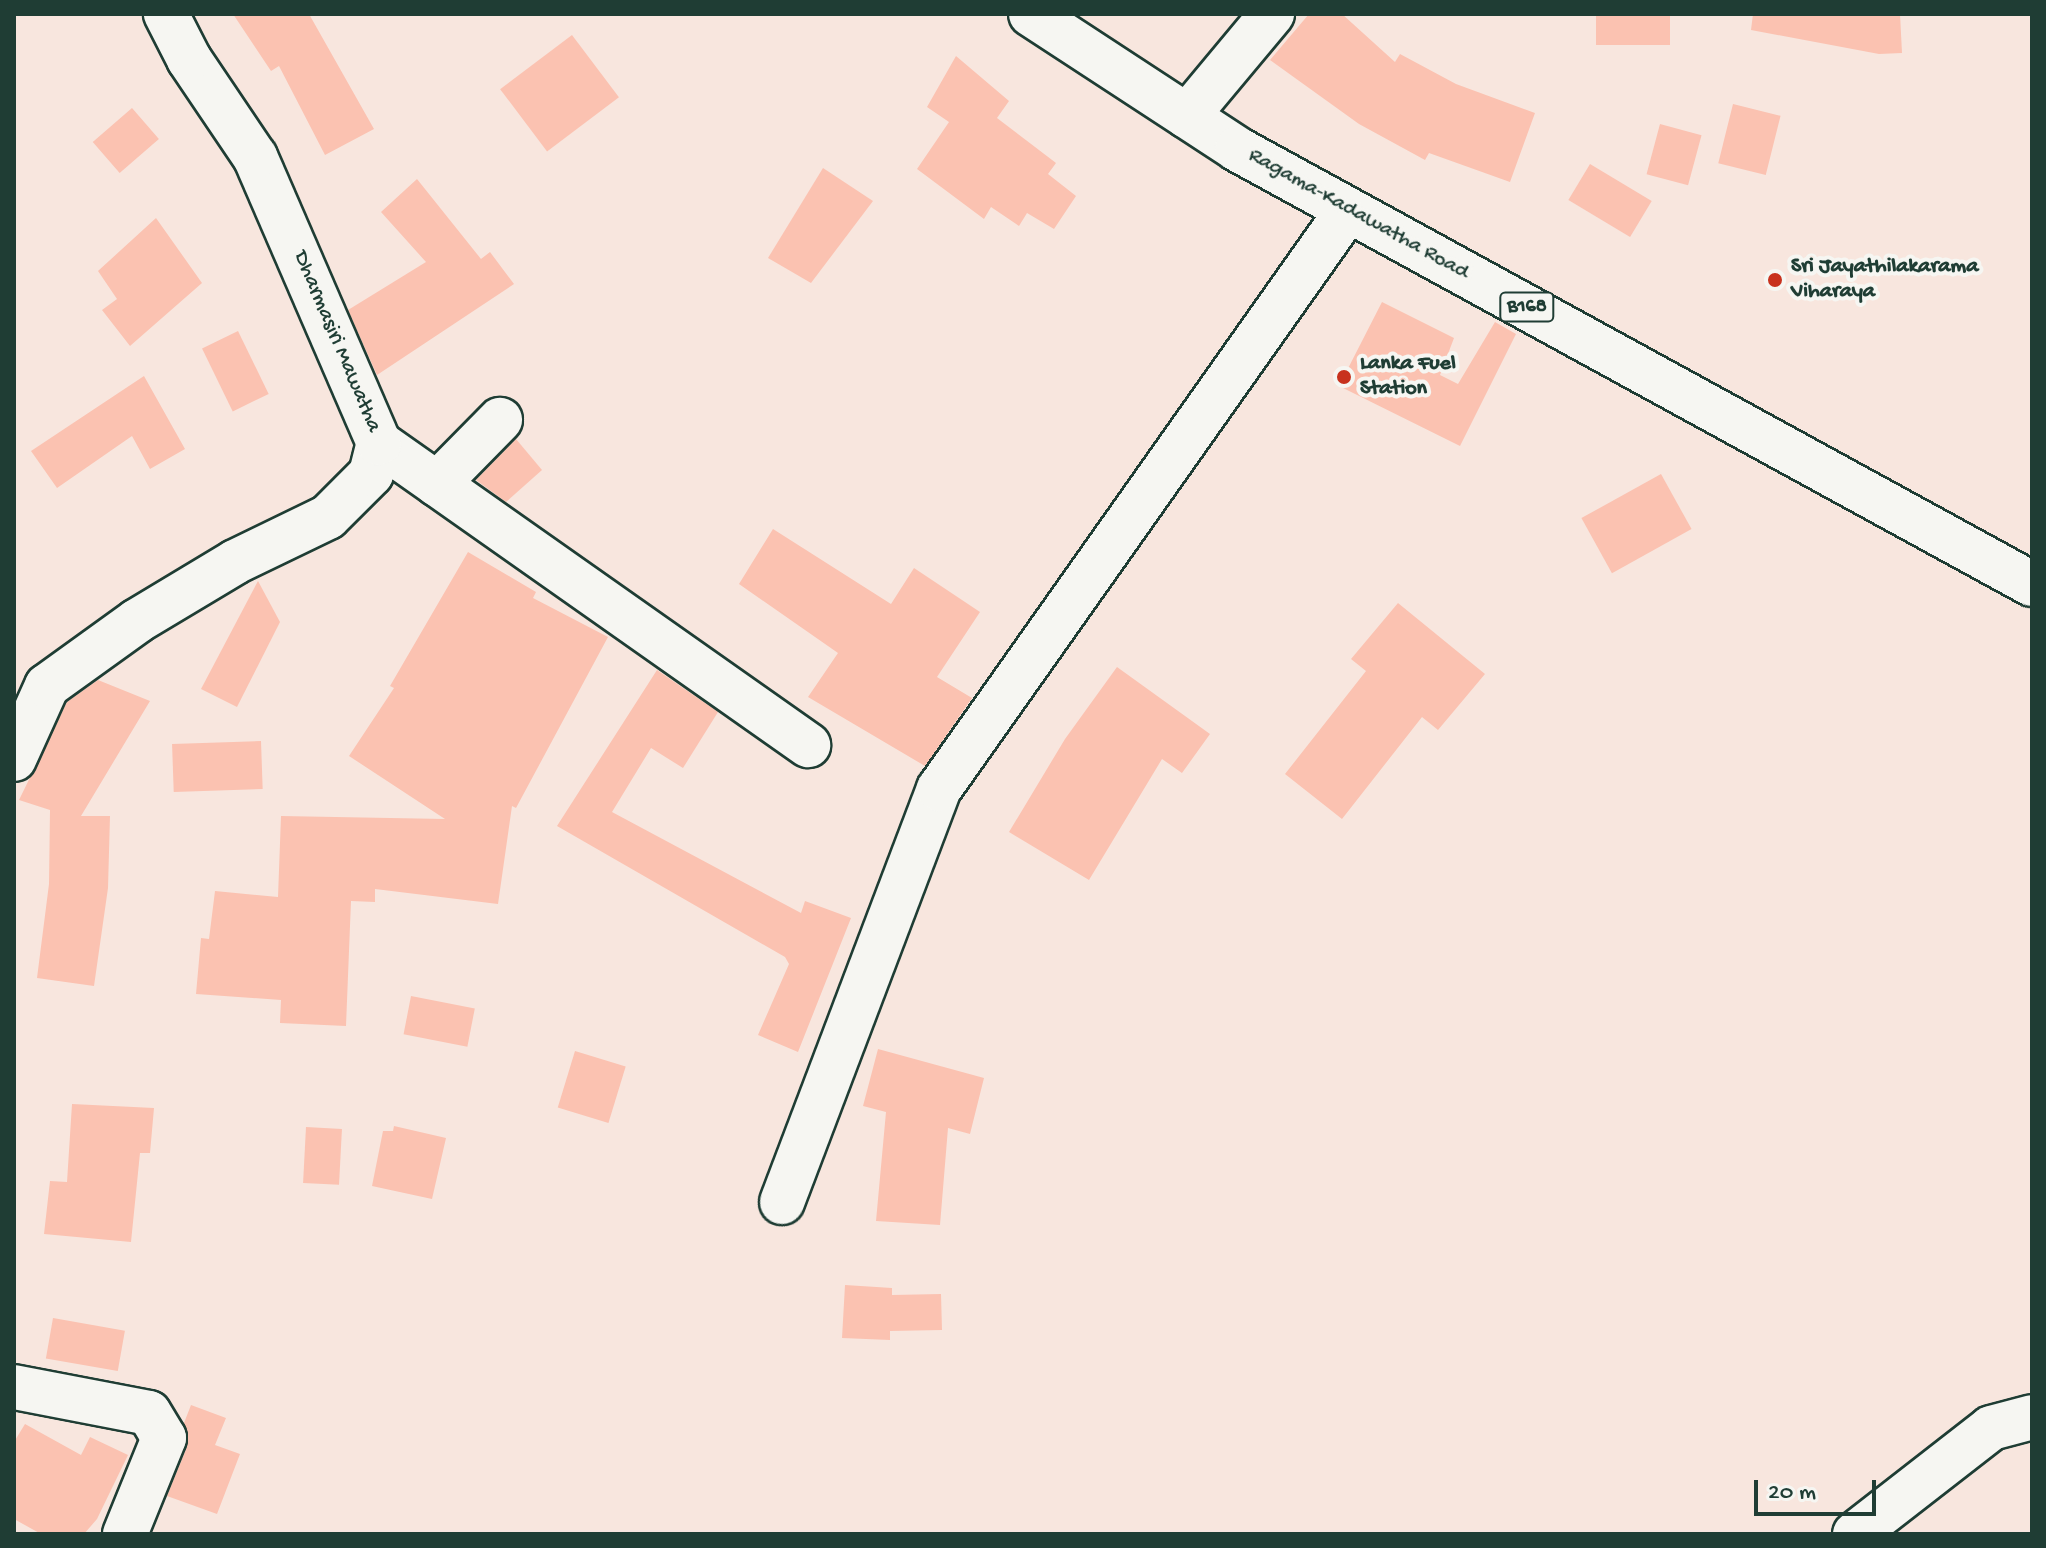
<!DOCTYPE html>
<html>
<head>
<meta charset="utf-8">
<style>
  body { margin:0 }
  #map { position:relative; width:2046px; height:1548px; overflow:hidden; background:#f8e6de; font-family:"Gochi Hand",sans-serif }
  div>[style] { position:absolute }
  .building>* { inset:0; background:#fbc2b1; transform-origin:0 0 }
  .roads { filter:drop-shadow(2px 0 #1f3d34) drop-shadow(-2px 0 #1f3d34) drop-shadow(0 2px #1f3d34) drop-shadow(0 -2px #1f3d34) }
  .minor>* { height:44px; margin:-22px; padding:0 22px; transform-origin:22px; border-radius:22px; background:#f6f6f2 }
  .major>* { height:44px; margin:-22px; padding:0 22px; transform-origin:22px; border-radius:22px; background:#f6f6f2 }
  .dots>* { width:22px; height:22px; translate:-50% -50%; box-sizing:border-box; border:4px solid #f6f6f2; border-radius:50% }
  span { translate:-50% -50%; white-space:nowrap; text-align:center; line-height:1.15; -webkit-text-stroke:8px #f6f6f2; paint-order:stroke }
  .shield-label span { padding:2px 6px; background:#f6f6f2; border:2px solid; border-radius:6px; -webkit-text-stroke-width:0 }
  .shield-label { font-size:20px; color:#1f3d34; font-weight:700 }
  .street-label { font-size:22px; color:#1f3d34 }
  .poi-label { font-size:22px; color:#1f3d34; font-weight:700 }
  .left { translate:0 -50%; text-align:left }
  .frame { position:absolute; inset:0; border:16px solid #1f3d34; pointer-events:none }
  .scale { position:absolute; left:1754px; top:1480px; width:122px; height:36px; box-sizing:border-box; border:4px solid #1f3d34; border-top:0; padding-left:10px; font-size:24px; line-height:28px; white-space:nowrap; color:#1f3d34; -webkit-text-stroke:6px #f6f6f2; paint-order:stroke }
</style>
</head>
<body>
<div id="map">
  <div class="building">
    <i style="clip-path:polygon(233px 14px,309px 14px,374px 129px,325px 155px,279px 66px,271px 71px)"></i>
    <i style="clip-path:polygon(1309px 14px,1342px 14px,1395px 62px,1400px 54px,1456px 84px,1535px 113px,1510px 182px,1429px 153px,1425px 160px,1359px 124px,1270px 60px)"></i>
    <i style="left:1596px;top:14px;width:74px;height:31px"></i>
    <i style="clip-path:polygon(1753px 14px,1900px 14px,1902px 53px,1879px 54px,1751px 30px)"></i>
    <i style="left:572px;top:35px;width:78px;height:90px;rotate:53deg"></i>
    <i style="clip-path:polygon(956px 56px,1009px 101px,997px 118px,1056px 163px,1048px 174px,1076px 196px,1054px 229px,1027px 213px,1019px 226px,991px 207px,984px 219px,917px 169px,949px 122px,927px 107px)"></i>
    <i style="left:1733px;top:104px;width:49px;height:61px;rotate:14deg"></i>
    <i style="left:132px;top:108px;width:41px;height:52px;rotate:49deg"></i>
    <i style="left:1660px;top:124px;width:43px;height:52px;rotate:15deg"></i>
    <i style="left:1590px;top:164px;width:72px;height:42px;rotate:31deg"></i>
    <i style="clip-path:polygon(823px 168px,873px 201px,811px 283px,768px 258px)"></i>
    <i style="clip-path:polygon(417px 179px,481px 259px,490px 252px,514px 284px,377px 375px,348px 310px,426px 262px,381px 212px)"></i>
    <i style="clip-path:polygon(156px 218px,202px 283px,130px 346px,102px 310px,117px 299px,98px 271px)"></i>
    <i style="clip-path:polygon(1382px 302px,1454px 338px,1440px 375px,1458px 384px,1495px 322px,1516px 334px,1460px 446px,1339px 386px)"></i>
    <i style="left:238px;top:331px;width:70px;height:40px;rotate:64deg"></i>
    <i style="clip-path:polygon(144px 376px,185px 449px,150px 469px,132px 436px,57px 488px,31px 451px)"></i>
    <i style="clip-path:polygon(516px 439px,542px 470px,506px 502px,476px 480px)"></i>
    <i style="left:1661px;top:474px;width:63px;height:91px;rotate:61deg"></i>
    <i style="clip-path:polygon(773px 529px,891px 604px,914px 568px,980px 612px,937px 677px,972px 698px,925px 766px,808px 697px,838px 653px,739px 584px)"></i>
    <i style="clip-path:polygon(468px 552px,536px 592px,533px 598px,608px 637px,516px 808px,512px 806px,498px 904px,375px 889px,375px 902px,351px 901px,346px 1026px,280px 1023px,281px 1000px,196px 994px,201px 938px,209px 939px,215px 891px,278px 897px,281px 816px,445px 819px,349px 756px,394px 688px,390px 686px)"></i>
    <i style="clip-path:polygon(258px 581px,280px 622px,237px 707px,201px 689px)"></i>
    <i style="clip-path:polygon(1398px 603px,1485px 674px,1438px 730px,1422px 717px,1342px 819px,1285px 774px,1366px 671px,1351px 659px)"></i>
    <i style="clip-path:polygon(1117px 667px,1210px 734px,1182px 773px,1162px 759px,1089px 880px,1009px 832px,1065px 739px)"></i>
    <i style="clip-path:polygon(657px 670px,718px 712px,683px 768px,651px 748px,612px 812px,801px 913px,805px 901px,851px 918px,798px 1052px,758px 1035px,789px 964px,785px 957px,557px 826px)"></i>
    <i style="clip-path:polygon(98px 680px,150px 701px,81px 816px,110px 816px,108px 888px,94px 986px,37px 978px,49px 884px,50px 810px,19px 800px,67px 702px)"></i>
    <i style="left:261px;top:741px;width:48px;height:89px;rotate:88deg"></i>
    <i style="left:411px;top:996px;width:65px;height:39px;rotate:11deg"></i>
    <i style="clip-path:polygon(878px 1049px,984px 1078px,970px 1134px,948px 1128px,940px 1225px,876px 1221px,886px 1112px,863px 1106px)"></i>
    <i style="left:575px;top:1051px;width:53px;height:59px;rotate:17deg"></i>
    <i style="clip-path:polygon(72px 1104px,154px 1108px,150px 1153px,140px 1153px,131px 1242px,44px 1234px,50px 1181px,67px 1182px)"></i>
    <i style="clip-path:polygon(394px 1126px,446px 1138px,432px 1199px,372px 1186px,383px 1131px,393px 1131px)"></i>
    <i style="left:306px;top:1127px;width:36px;height:56px;rotate:3deg"></i>
    <i style="clip-path:polygon(845px 1285px,892px 1288px,892px 1295px,941px 1294px,942px 1330px,890px 1331px,890px 1340px,842px 1338px)"></i>
    <i style="left:53px;top:1318px;width:73px;height:41px;rotate:10deg"></i>
    <i style="clip-path:polygon(191px 1405px,226px 1418px,215px 1445px,240px 1454px,217px 1514px,167px 1496px,187px 1447px,184px 1423px)"></i>
    <i style="clip-path:polygon(25px 1424px,81px 1455px,90px 1437px,128px 1455px,97px 1519px,84px 1534px,41px 1534px,14px 1519px,14px 1442px)"></i>
  </div>
  <div class="roads">
    <div class="minor">
      <i style="left:1187px;top:116px;width:133px;rotate:-50.2deg"></i>
      <i style="left:379px;top:443px;width:525px;rotate:35.14deg"></i>
      <i style="left:437px;top:484px;width:90px;rotate:-45.5deg"></i>
      <i style="left:14px;top:759px;width:80px;rotate:-65.7deg"></i>
      <i style="left:47px;top:686px;width:111px;rotate:-35.8deg"></i>
      <i style="left:137px;top:621px;width:114px;rotate:-31deg"></i>
      <i style="left:235px;top:562px;width:103px;rotate:-25.8deg"></i>
      <i style="left:328px;top:517px;width:61px;rotate:-45deg"></i>
      <i style="left:371px;top:474px;width:32px;rotate:-76deg"></i>
      <i style="left:379px;top:443px;width:312px;rotate:-113.4deg"></i>
      <i style="left:255px;top:157px;width:118px;rotate:-124deg"></i>
      <i style="left:189px;top:59px;width:51px;rotate:-117.1deg"></i>
      <i style="left:782px;top:1202px;width:442px;rotate:-69.2deg"></i>
      <i style="left:939px;top:789px;width:709px;rotate:-54.76deg"></i>
      <i style="left:14px;top:1387px;width:137px;rotate:10.9deg"></i>
      <i style="left:149px;top:1413px;width:29px;rotate:59deg"></i>
      <i style="left:164px;top:1438px;width:104px;rotate:112.1deg"></i>
      <i style="left:1855px;top:1534px;width:172px;rotate:-37.9deg"></i>
      <i style="left:1991px;top:1428px;width:42px;rotate:-15deg"></i>
    </div>
    <div class="major">
      <i style="left:1031px;top:14px;width:246px;rotate:33.2deg"></i>
      <i style="left:1237px;top:149px;width:906px;rotate:28.69deg"></i>
    </div>
  </div>
  <div class="dots">
    <i style="left:1775px;top:280px;background:#c8321e"></i>
    <i style="left:1344px;top:377px;background:#c8321e"></i>
  </div>
  <div class="shield-label">
    <span style="left:1527px;top:307px">B168</span>
  </div>
  <div class="street-label">
    <span style="left:1358px;top:215px;rotate:29deg">Ragama-Kadawatha Road</span>
    <span style="left:336px;top:342px;rotate:67deg">Dharmasiri Mawatha</span>
  </div>
  <div class="poi-label">
    <span class="left" style="left:1791px;top:280px">Sri Jayathilakarama<br>Viharaya</span>
    <span class="left" style="left:1360px;top:377px">Lanka Fuel<br>Station</span>
  </div>
  <div class="frame"></div>
  <div class="scale">20 m</div>
</div>
</body>
</html>
